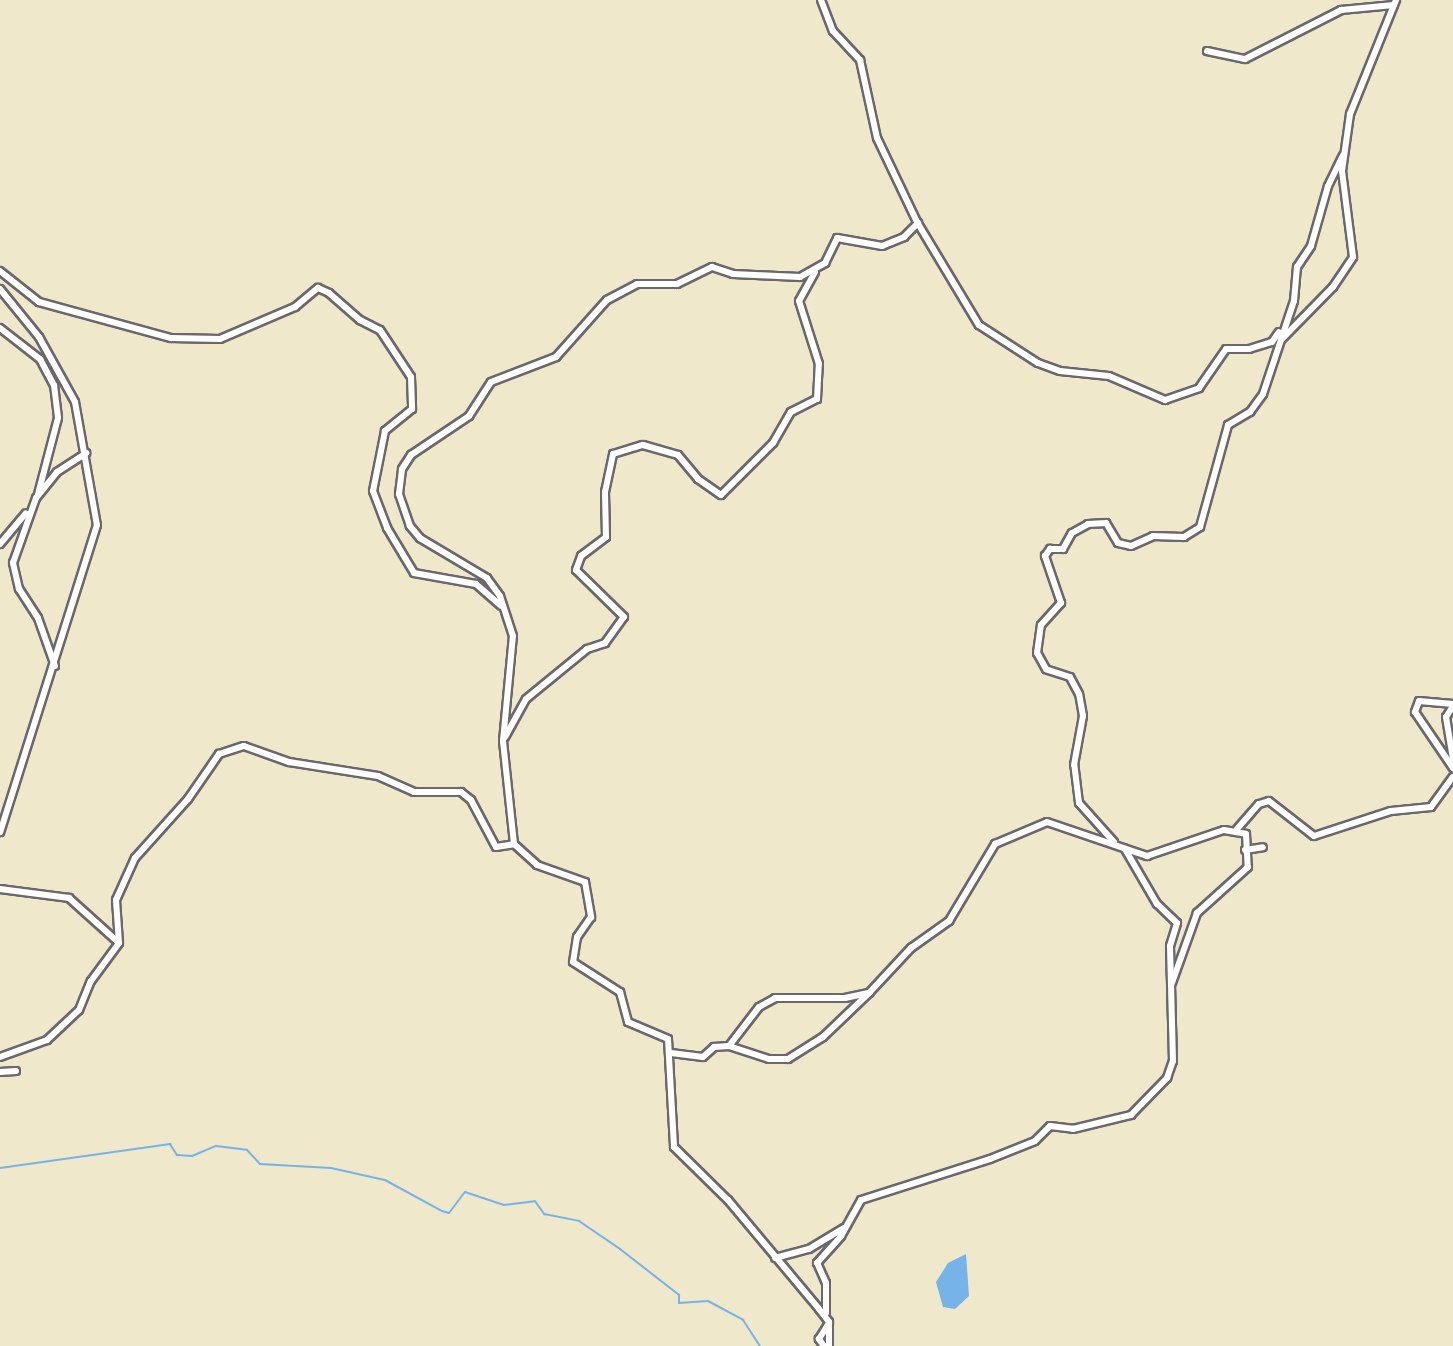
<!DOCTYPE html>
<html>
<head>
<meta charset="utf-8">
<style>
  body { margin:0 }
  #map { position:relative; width:1453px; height:1346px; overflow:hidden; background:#efe8ca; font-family:"Shantell Sans",sans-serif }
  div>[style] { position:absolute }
  .water>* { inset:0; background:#76b3e9 }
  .stream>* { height:2px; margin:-1px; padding:0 1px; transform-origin:1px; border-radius:1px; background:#76b3e9 }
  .roads { filter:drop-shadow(2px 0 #6a676d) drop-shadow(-2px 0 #6a676d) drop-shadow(0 2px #6a676d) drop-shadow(0 -2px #6a676d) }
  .minor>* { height:6px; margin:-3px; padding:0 3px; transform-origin:3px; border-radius:3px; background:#fff }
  span { translate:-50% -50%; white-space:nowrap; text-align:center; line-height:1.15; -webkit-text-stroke:8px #fcf5e5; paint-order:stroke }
</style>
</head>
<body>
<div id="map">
  <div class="water">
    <i style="clip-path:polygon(966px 1254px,969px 1296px,955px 1309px,943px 1307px,936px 1282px,948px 1263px)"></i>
  </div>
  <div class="stream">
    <i style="left:0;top:1168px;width:172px;rotate:-8deg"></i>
    <i style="left:170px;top:1144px;width:13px;rotate:58deg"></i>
    <i style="left:177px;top:1155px;width:15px;rotate:4deg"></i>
    <i style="left:192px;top:1156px;width:26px;rotate:-23deg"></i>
    <i style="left:216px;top:1146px;width:31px;rotate:7deg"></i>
    <i style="left:247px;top:1150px;width:19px;rotate:47deg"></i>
    <i style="left:260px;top:1164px;width:71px;rotate:3.2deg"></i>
    <i style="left:331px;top:1168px;width:55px;rotate:12.5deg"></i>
    <i style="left:385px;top:1180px;width:65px;rotate:28.5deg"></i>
    <i style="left:442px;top:1211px;width:7px;rotate:16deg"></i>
    <i style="left:449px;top:1213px;width:26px;rotate:-53deg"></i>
    <i style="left:465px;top:1192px;width:41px;rotate:18.4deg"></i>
    <i style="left:504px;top:1205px;width:31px;rotate:-7deg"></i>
    <i style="left:535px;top:1201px;width:16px;rotate:55deg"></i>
    <i style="left:544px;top:1214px;width:36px;rotate:11deg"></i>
    <i style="left:579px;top:1221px;width:50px;rotate:34.3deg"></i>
    <i style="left:620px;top:1249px;width:75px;rotate:37.9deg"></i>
    <i style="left:679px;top:1295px;width:8px;rotate:90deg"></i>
    <i style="left:679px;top:1303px;width:29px;rotate:-4deg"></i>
    <i style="left:708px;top:1301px;width:40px;rotate:28deg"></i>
    <i style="left:743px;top:1320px;width:31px;rotate:57deg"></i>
  </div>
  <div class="roads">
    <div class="minor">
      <i style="left:821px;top:0;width:33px;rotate:69deg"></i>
      <i style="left:833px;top:31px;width:40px;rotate:47deg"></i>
      <i style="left:860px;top:60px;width:80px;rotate:77.7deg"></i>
      <i style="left:877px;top:138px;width:93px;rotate:64.5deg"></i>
      <i style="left:917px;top:222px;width:120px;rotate:59deg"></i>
      <i style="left:979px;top:325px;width:70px;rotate:32.8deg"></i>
      <i style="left:1038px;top:363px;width:23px;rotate:20deg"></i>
      <i style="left:1060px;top:371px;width:49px;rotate:5.8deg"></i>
      <i style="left:1109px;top:376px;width:61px;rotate:23.2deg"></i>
      <i style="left:1165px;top:400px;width:36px;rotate:-19deg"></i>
      <i style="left:1199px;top:388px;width:47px;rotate:-55.3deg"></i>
      <i style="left:1226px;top:349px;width:23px"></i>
      <i style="left:1249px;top:349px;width:24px;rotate:-17deg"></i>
      <i style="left:1272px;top:342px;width:12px;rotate:-55deg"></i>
      <i style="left:1207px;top:51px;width:39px;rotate:12deg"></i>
      <i style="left:1245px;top:59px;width:108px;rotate:-27deg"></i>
      <i style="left:1341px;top:10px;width:53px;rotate:-5.4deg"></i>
      <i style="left:0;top:271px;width:50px;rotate:38.5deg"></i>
      <i style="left:39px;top:302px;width:137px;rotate:15.3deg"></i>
      <i style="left:171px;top:338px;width:49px;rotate:1.2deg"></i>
      <i style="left:220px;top:339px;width:82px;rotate:-23.1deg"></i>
      <i style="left:295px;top:307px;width:30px;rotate:-40deg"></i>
      <i style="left:318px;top:288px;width:12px;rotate:24deg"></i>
      <i style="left:329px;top:293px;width:41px;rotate:41.1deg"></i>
      <i style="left:360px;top:320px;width:22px;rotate:27deg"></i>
      <i style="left:380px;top:330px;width:56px;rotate:56.6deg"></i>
      <i style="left:411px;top:377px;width:32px;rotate:88deg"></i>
      <i style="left:412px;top:409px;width:35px;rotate:141deg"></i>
      <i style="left:385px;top:431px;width:61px;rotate:101.3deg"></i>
      <i style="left:373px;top:491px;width:40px;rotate:69deg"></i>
      <i style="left:387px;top:528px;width:52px;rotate:59deg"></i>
      <i style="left:414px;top:573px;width:63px;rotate:10.1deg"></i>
      <i style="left:476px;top:584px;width:33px;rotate:41deg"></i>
      <i style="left:0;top:289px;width:62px;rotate:50.9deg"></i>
      <i style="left:39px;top:337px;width:74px;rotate:61deg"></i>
      <i style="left:75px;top:402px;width:125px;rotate:79.9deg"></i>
      <i style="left:97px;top:525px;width:322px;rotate:107.5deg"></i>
      <i style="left:0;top:328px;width:51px;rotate:37.8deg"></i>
      <i style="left:40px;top:359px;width:30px;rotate:62deg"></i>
      <i style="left:54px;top:385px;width:33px;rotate:83deg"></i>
      <i style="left:58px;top:418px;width:79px;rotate:104.7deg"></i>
      <i style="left:1282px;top:339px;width:73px;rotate:-45.6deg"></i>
      <i style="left:1333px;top:287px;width:36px;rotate:-56deg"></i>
      <i style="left:1353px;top:257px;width:87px;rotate:-97.3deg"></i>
      <i style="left:1342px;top:171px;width:58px;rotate:-82deg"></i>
      <i style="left:1350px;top:114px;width:123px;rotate:-68deg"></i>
      <i style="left:0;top:544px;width:40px;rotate:-50deg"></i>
      <i style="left:55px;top:666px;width:51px;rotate:-109.5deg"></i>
      <i style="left:38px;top:618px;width:35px;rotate:-123deg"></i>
      <i style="left:19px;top:589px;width:27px;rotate:-103deg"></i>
      <i style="left:13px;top:563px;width:69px;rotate:-70.5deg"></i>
      <i style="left:36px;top:498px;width:33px;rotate:-51deg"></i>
      <i style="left:57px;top:472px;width:35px;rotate:-33deg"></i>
      <i style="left:1453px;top:704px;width:34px;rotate:-175deg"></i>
      <i style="left:1419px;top:701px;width:12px;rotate:110deg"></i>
      <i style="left:1415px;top:712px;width:68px;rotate:55.8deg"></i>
      <i style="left:1453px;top:706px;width:13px;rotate:122deg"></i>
      <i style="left:1446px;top:717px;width:43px;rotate:80.5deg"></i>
      <i style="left:505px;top:737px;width:43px;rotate:-61.1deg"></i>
      <i style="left:526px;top:699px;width:79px;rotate:-39.3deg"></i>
      <i style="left:587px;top:649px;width:19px;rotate:-18deg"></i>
      <i style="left:605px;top:643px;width:32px;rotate:-54deg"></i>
      <i style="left:624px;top:617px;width:67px;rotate:-135.6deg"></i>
      <i style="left:576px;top:570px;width:15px;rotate:-70deg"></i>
      <i style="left:581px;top:556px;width:31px;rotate:-37deg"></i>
      <i style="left:606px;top:537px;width:45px;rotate:-91.3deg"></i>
      <i style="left:605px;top:492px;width:39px;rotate:-78deg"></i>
      <i style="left:613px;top:454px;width:31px;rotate:-17deg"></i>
      <i style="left:643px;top:445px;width:36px;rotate:16deg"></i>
      <i style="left:678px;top:455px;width:31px;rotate:50deg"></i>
      <i style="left:698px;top:479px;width:28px;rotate:35deg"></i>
      <i style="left:721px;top:495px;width:74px;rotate:-45deg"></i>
      <i style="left:773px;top:443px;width:36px;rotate:-60deg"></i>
      <i style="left:791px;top:412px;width:29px;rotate:-27deg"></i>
      <i style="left:817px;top:399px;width:35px;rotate:-87deg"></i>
      <i style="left:819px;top:364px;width:66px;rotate:-107.6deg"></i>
      <i style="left:799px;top:301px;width:33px;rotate:-61deg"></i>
      <i style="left:1237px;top:829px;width:33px;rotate:-49deg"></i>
      <i style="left:1259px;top:804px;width:10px;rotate:-17deg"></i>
      <i style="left:1269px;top:801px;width:57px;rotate:37.9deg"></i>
      <i style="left:1314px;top:836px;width:81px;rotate:-18deg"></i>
      <i style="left:1391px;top:811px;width:40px;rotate:-5.7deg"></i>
      <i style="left:1431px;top:807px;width:37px;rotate:-54deg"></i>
      <i style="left:1114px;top:842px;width:52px;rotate:-131.9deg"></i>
      <i style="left:1079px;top:803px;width:38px;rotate:-97deg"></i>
      <i style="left:1074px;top:765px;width:50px;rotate:-79.6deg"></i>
      <i style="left:1083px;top:716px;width:22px;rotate:-100deg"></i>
      <i style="left:1079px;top:694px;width:19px;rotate:-118deg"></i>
      <i style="left:1070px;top:677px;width:25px;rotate:-162deg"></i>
      <i style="left:1046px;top:669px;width:18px;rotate:-119deg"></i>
      <i style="left:1037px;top:653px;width:28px;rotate:-82deg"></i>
      <i style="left:1041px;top:625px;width:30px;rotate:-48deg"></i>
      <i style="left:1061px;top:603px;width:50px;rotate:-108.8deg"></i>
      <i style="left:1045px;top:556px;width:9px;rotate:-54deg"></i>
      <i style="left:1050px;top:549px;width:13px"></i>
      <i style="left:1063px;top:549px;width:18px;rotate:-61deg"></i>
      <i style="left:1072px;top:533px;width:18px;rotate:-29deg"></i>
      <i style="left:1088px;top:524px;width:18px;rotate:-3deg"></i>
      <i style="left:1106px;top:523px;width:23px;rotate:59deg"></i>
      <i style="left:1118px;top:543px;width:13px;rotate:13deg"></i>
      <i style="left:1131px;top:546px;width:24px;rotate:-24deg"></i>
      <i style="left:1153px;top:536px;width:31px;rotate:2deg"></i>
      <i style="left:1184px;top:537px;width:19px;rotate:-32deg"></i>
      <i style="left:1200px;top:527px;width:106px;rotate:-74.6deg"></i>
      <i style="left:1228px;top:425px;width:26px;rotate:-31deg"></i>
      <i style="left:1250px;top:412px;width:22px;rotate:-54deg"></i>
      <i style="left:1263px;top:394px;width:98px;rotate:-71.6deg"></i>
      <i style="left:1294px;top:301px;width:34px;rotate:-85deg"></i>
      <i style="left:1297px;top:267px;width:25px;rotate:-56deg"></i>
      <i style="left:1311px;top:246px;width:62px;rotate:-74.2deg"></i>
      <i style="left:1328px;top:186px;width:34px;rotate:-64deg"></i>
      <i style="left:514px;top:844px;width:104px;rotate:-96.1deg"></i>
      <i style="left:503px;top:741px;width:105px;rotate:-84.6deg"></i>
      <i style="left:513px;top:636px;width:42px;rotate:-108deg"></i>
      <i style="left:500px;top:596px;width:22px;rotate:-126deg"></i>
      <i style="left:487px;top:578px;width:78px;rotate:-149.2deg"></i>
      <i style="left:420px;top:538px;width:16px;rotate:-130deg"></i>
      <i style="left:410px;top:526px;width:34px;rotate:-109deg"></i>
      <i style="left:399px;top:494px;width:25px;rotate:-83deg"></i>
      <i style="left:402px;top:469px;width:17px;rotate:-57deg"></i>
      <i style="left:411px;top:455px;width:70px;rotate:-33.9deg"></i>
      <i style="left:469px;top:416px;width:40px;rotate:-57.1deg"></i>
      <i style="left:491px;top:382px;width:70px;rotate:-21deg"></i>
      <i style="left:556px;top:357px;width:76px;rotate:-48.2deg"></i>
      <i style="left:607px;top:300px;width:34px;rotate:-28deg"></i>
      <i style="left:637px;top:284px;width:40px"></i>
      <i style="left:677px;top:284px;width:39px;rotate:-26deg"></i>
      <i style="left:712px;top:267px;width:22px;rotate:18deg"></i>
      <i style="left:733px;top:274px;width:67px;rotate:2.6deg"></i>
      <i style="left:800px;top:277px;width:29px;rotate:-29deg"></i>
      <i style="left:825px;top:263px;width:28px;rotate:-64deg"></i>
      <i style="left:837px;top:238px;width:46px;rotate:10.1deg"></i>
      <i style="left:882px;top:246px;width:24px;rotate:-22deg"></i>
      <i style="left:904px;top:237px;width:20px;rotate:-45deg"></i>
      <i style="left:1245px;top:850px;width:18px;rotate:-9deg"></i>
      <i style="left:0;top:889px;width:70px;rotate:7.4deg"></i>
      <i style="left:69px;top:898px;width:67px;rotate:42deg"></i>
      <i style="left:729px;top:1046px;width:42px;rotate:18deg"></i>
      <i style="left:769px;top:1059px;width:19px"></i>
      <i style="left:788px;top:1059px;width:41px;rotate:-32.2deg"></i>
      <i style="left:823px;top:1037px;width:64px;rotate:-43.7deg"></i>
      <i style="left:671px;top:1053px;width:32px;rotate:7deg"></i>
      <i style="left:703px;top:1057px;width:15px;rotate:-42deg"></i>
      <i style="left:714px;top:1047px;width:15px;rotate:-4deg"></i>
      <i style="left:729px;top:1046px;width:49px;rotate:-52.4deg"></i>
      <i style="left:759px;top:1007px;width:18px;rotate:-29deg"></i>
      <i style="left:775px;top:998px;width:70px"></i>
      <i style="left:845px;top:998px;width:25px;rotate:-12deg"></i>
      <i style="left:869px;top:993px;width:62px;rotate:-47deg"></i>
      <i style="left:911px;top:948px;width:47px;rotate:-35.4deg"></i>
      <i style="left:949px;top:921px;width:90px;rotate:-59.1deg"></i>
      <i style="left:995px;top:844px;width:56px;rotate:-22.9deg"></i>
      <i style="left:1047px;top:822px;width:106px;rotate:18.8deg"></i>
      <i style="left:1147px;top:856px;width:81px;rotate:-18.7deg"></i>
      <i style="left:1224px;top:830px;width:22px;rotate:10deg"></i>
      <i style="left:1246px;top:834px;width:33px;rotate:87deg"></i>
      <i style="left:1248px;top:867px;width:69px;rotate:138deg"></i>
      <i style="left:1197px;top:913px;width:74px;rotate:109.7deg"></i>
      <i style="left:0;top:1057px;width:50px;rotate:-19.9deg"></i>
      <i style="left:47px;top:1040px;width:44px;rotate:-43.2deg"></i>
      <i style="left:79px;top:1010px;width:31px;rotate:-68deg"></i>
      <i style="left:91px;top:981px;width:47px;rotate:-53.6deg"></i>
      <i style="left:119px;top:943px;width:43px;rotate:-94deg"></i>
      <i style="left:116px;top:900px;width:46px;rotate:-65.7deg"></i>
      <i style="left:135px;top:858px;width:79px;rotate:-48.1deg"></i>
      <i style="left:188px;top:799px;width:55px;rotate:-55.4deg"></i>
      <i style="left:219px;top:754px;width:26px;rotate:-18deg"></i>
      <i style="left:244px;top:746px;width:48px;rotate:19.6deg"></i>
      <i style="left:289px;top:762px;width:90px;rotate:8.9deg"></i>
      <i style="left:378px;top:776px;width:39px;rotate:24deg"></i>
      <i style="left:414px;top:792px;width:47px"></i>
      <i style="left:461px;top:792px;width:13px;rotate:39deg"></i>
      <i style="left:471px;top:800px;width:53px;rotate:62deg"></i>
      <i style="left:496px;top:847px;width:18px;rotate:-9deg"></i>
      <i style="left:514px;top:844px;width:31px;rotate:42deg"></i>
      <i style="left:537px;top:865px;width:51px;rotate:19.5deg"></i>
      <i style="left:585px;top:882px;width:36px;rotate:80deg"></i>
      <i style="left:591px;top:917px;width:24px;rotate:125deg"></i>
      <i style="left:577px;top:937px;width:25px;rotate:99deg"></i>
      <i style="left:573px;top:962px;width:56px;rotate:32.6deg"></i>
      <i style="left:620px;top:992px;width:31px;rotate:75deg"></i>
      <i style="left:628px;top:1022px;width:43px;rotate:23deg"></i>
      <i style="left:668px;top:1039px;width:108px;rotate:86.8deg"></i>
      <i style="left:674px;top:1147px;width:76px;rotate:44.5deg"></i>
      <i style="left:728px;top:1200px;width:142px;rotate:50.1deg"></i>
      <i style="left:819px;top:1309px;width:16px;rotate:52deg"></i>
      <i style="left:829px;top:1322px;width:24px;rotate:90deg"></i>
      <i style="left:0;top:1072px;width:16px;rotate:-4deg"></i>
      <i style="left:775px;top:1258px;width:35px;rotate:-15deg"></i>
      <i style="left:809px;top:1249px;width:41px;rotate:-31deg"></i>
      <i style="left:826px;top:1313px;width:30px;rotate:-90deg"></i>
      <i style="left:826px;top:1283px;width:22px;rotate:-114deg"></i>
      <i style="left:817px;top:1263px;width:36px;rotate:-48deg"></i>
      <i style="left:841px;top:1236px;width:41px;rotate:-60.9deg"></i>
      <i style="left:861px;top:1200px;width:135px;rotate:-17.6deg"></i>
      <i style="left:990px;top:1159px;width:48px;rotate:-21.8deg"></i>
      <i style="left:1035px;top:1141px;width:21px;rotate:-45deg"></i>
      <i style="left:1050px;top:1126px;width:23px;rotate:7deg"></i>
      <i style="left:1073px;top:1129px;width:60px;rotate:-13.6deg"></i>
      <i style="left:1131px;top:1115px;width:52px;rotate:-45.8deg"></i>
      <i style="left:1167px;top:1078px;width:18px;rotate:-71deg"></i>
      <i style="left:1173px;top:1061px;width:115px;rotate:-91.5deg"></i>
      <i style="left:1170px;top:946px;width:24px;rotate:-73deg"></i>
      <i style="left:1177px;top:923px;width:28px;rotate:-136deg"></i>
      <i style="left:1157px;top:904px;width:64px;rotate:-120.2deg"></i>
      <i style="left:824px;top:1346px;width:9px;rotate:-126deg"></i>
      <i style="left:819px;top:1339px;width:19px;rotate:-58deg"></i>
    </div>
  </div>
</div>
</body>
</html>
